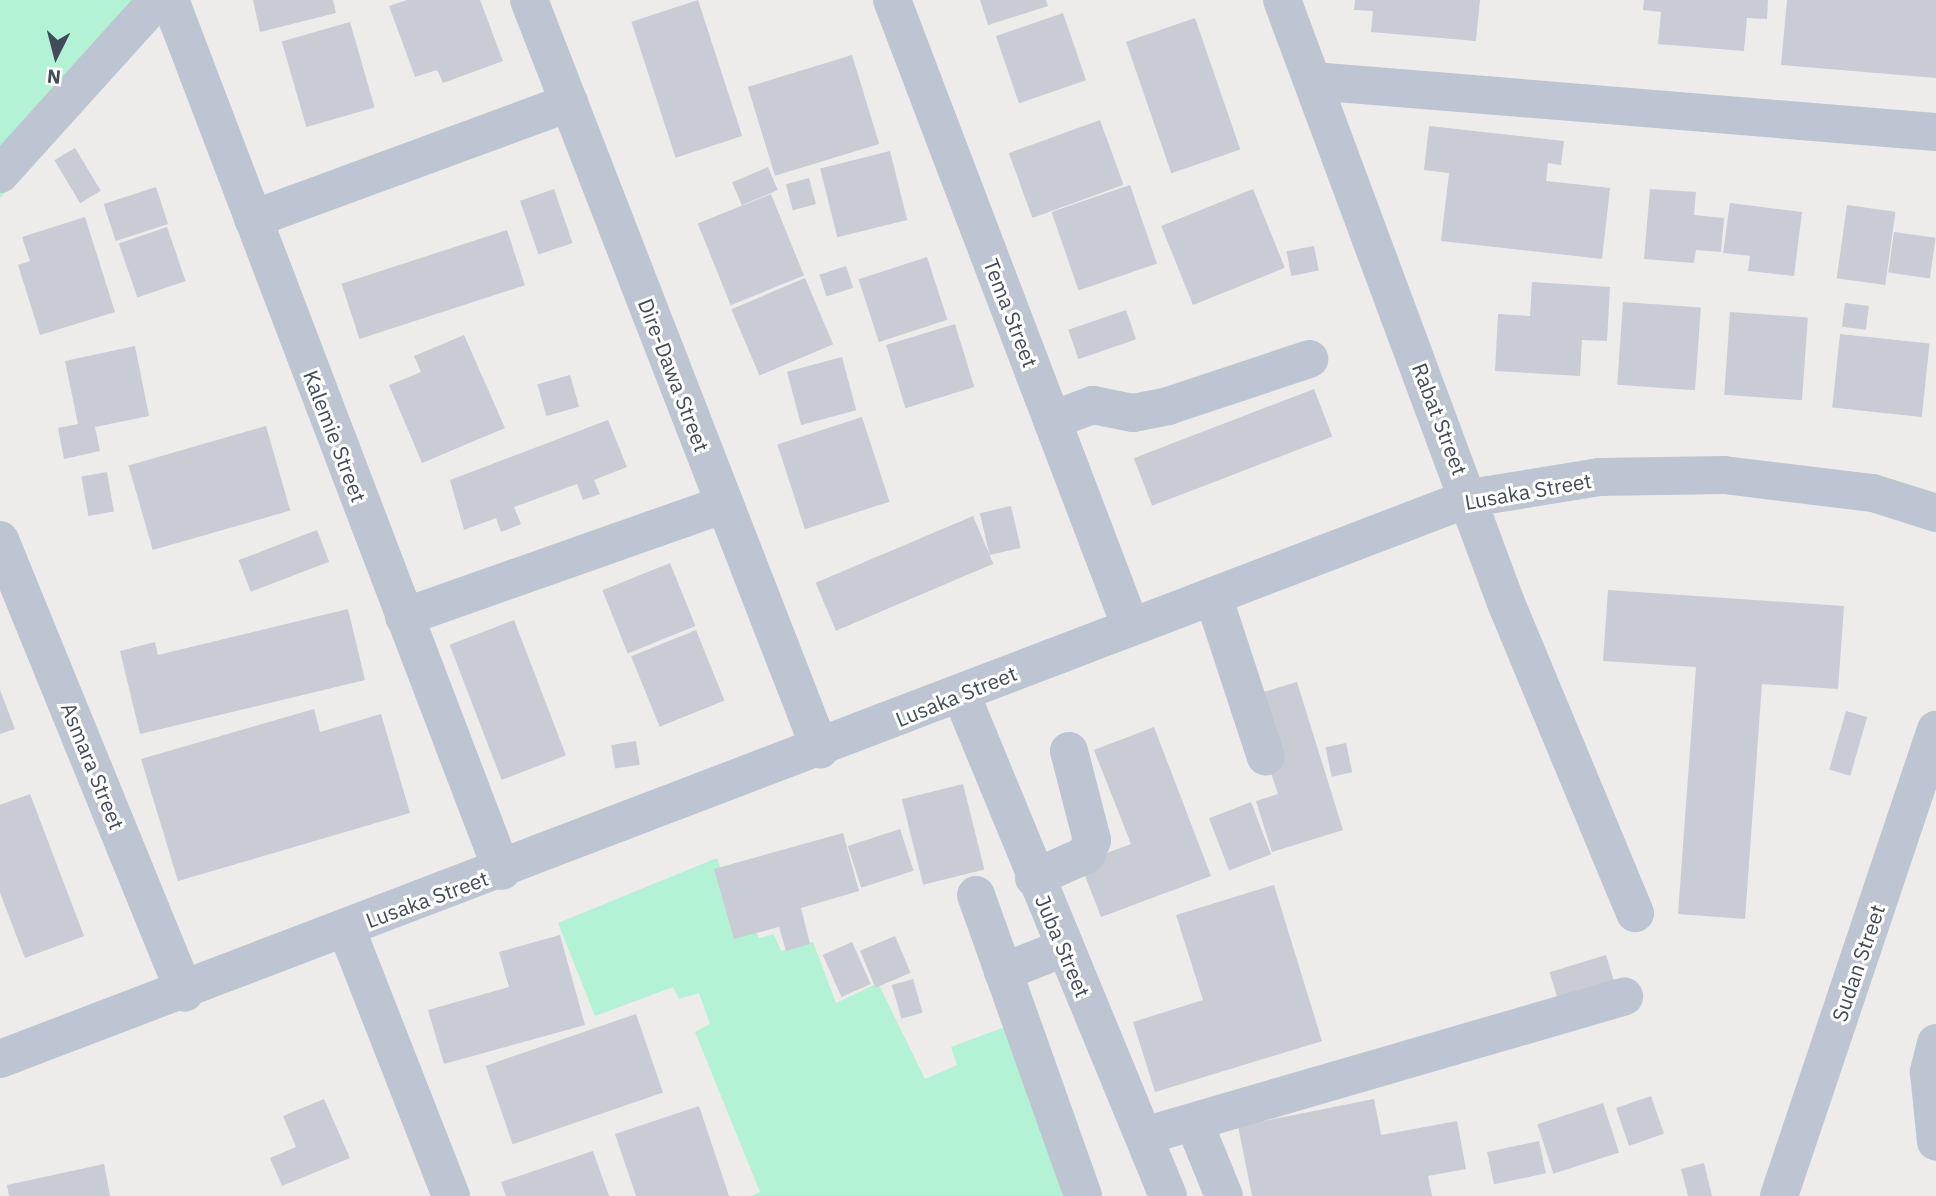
<!DOCTYPE html>
<html>
<head>
<meta charset="utf-8">
<style>
  body { margin:0 }
  #map { position:relative; width:1936px; height:1196px; overflow:hidden; background:#eeebeb; font-family:"IBM Plex Sans",sans-serif }
  div>[style] { position:absolute }
  .green>* { inset:0; background:#b3f2d4 }
  .building>* { inset:0; background:#c9ccd4; transform-origin:0 0 }
  .minor>* { height:38px; margin:-19px; padding:0 19px; transform-origin:19px; border-radius:19px; background:#bdc5d2 }
  span { translate:-50% -50%; white-space:nowrap; text-align:center; line-height:1.15; -webkit-text-stroke:6px #fff; paint-order:stroke }
  .street-label { font-size:21px; color:#424b5a }
  .north { position:absolute; left:21px; top:21px; width:70px; height:70px; -webkit-text-stroke:5px #fff; paint-order:stroke; rotate:186deg; font-size:19px; font-weight:700; line-height:28px; text-align:center; color:#424b5a }
  .north::after { content:''; display:block; margin:auto; width:24px; height:32px; background:#424b5a; clip-path:polygon(50% 0,100% 100%,50% 72%,0 100%) }
</style>
</head>
<body>
<div id="map">
  <div class="green">
    <i style="clip-path:polygon(0 0,183px 0,0 198px)"></i>
    <i style="clip-path:polygon(717px 858px,741px 929px,753px 926px,759px 938px,774px 934px,781px 951px,813px 942px,836px 1003px,878px 983px,925px 1079px,957px 1065px,951px 1047px,1005px 1027px,1063px 1196px,751px 1196px,760px 1192px,695px 1032px,710px 1024px,699px 993px,679px 999px,673px 987px,595px 1016px,558px 923px)"></i>
  </div>
  <div class="building">
    <i style="clip-path:polygon(253px 0,333px 0,336px 13px,260px 32px)"></i>
    <i style="clip-path:polygon(407px 0,480px 0,503px 61px,443px 83px,437px 70px,415px 77px,389px 6px)"></i>
    <i style="left:698px;top:0;width:143px;height:70px;rotate:72deg"></i>
    <i style="clip-path:polygon(980px 0,1046px 0,1048px 6px,988px 25px)"></i>
    <i style="clip-path:polygon(1355px 0,1480px 0,1476px 41px,1371px 32px,1373px 11px,1354px 10px)"></i>
    <i style="clip-path:polygon(1644px 0,1768px 0,1767px 19px,1747px 18px,1744px 51px,1658px 44px,1661px 12px,1643px 10px)"></i>
    <i style="clip-path:polygon(1787px 0,1936px 0,1936px 78px,1781px 65px)"></i>
    <i style="left:1063px;top:13px;width:71px;height:71px;rotate:71deg"></i>
    <i style="left:1195px;top:18px;width:139px;height:73px;rotate:71deg"></i>
    <i style="left:350px;top:22px;width:89px;height:71px;rotate:74deg"></i>
    <i style="left:852px;top:55px;width:93px;height:109px;rotate:73deg"></i>
    <i style="left:1100px;top:120px;width:69px;height:97px;rotate:70deg"></i>
    <i style="clip-path:polygon(1429px 126px,1564px 141px,1561px 165px,1548px 163px,1546px 181px,1610px 188px,1602px 259px,1441px 241px,1449px 173px,1424px 170px)"></i>
    <i style="left:75px;top:148px;width:50px;height:24px;rotate:59deg"></i>
    <i style="left:890px;top:151px;width:71px;height:72px;rotate:76deg"></i>
    <i style="left:768px;top:167px;width:25px;height:39px;rotate:67deg"></i>
    <i style="left:809px;top:178px;width:27px;height:24px;rotate:75deg"></i>
    <i style="left:1130px;top:185px;width:83px;height:83px;rotate:71deg"></i>
    <i style="left:156px;top:187px;width:39px;height:55px;rotate:72deg"></i>
    <i style="left:554px;top:189px;width:57px;height:36px;rotate:71deg"></i>
    <i style="left:1253px;top:189px;width:85px;height:99px;rotate:68deg"></i>
    <i style="clip-path:polygon(1650px 189px,1696px 192px,1694px 215px,1724px 218px,1721px 252px,1696px 250px,1694px 263px,1644px 259px)"></i>
    <i style="left:771px;top:194px;width:88px;height:79px;rotate:68deg"></i>
    <i style="clip-path:polygon(1730px 203px,1802px 212px,1794px 276px,1748px 271px,1750px 256px,1723px 253px)"></i>
    <i style="left:1847px;top:205px;width:49px;height:74px;rotate:8deg"></i>
    <i style="clip-path:polygon(85px 217px,115px 312px,40px 335px,18px 265px,30px 261px,22px 237px)"></i>
    <i style="left:167px;top:227px;width:57px;height:51px;rotate:71deg"></i>
    <i style="left:507px;top:230px;width:58px;height:174px;rotate:72deg"></i>
    <i style="left:1894px;top:232px;width:42px;height:41px;rotate:8deg"></i>
    <i style="left:1314px;top:246px;width:25px;height:28px;rotate:79deg"></i>
    <i style="left:927px;top:257px;width:66px;height:72px;rotate:72deg"></i>
    <i style="left:846px;top:266px;width:23px;height:28px;rotate:72deg"></i>
    <i style="left:805px;top:278px;width:72px;height:80px;rotate:67deg"></i>
    <i style="clip-path:polygon(1532px 282px,1610px 287px,1607px 341px,1582px 340px,1580px 376px,1495px 371px,1498px 314px,1530px 316px)"></i>
    <i style="left:1623px;top:302px;width:78px;height:83px;rotate:4deg"></i>
    <i style="left:1845px;top:303px;width:24px;height:24px;rotate:7deg"></i>
    <i style="left:1126px;top:310px;width:31px;height:61px;rotate:71deg"></i>
    <i style="left:1730px;top:312px;width:78px;height:83px;rotate:4deg"></i>
    <i style="left:955px;top:324px;width:66px;height:72px;rotate:73deg"></i>
    <i style="left:1840px;top:334px;width:90px;height:74px;rotate:6deg"></i>
    <i style="clip-path:polygon(464px 335px,505px 428px,422px 463px,389px 385px,421px 372px,414px 356px)"></i>
    <i style="clip-path:polygon(135px 346px,149px 416px,95px 427px,100px 451px,64px 459px,58px 428px,78px 424px,65px 361px)"></i>
    <i style="left:842px;top:357px;width:55px;height:57px;rotate:75deg"></i>
    <i style="left:570px;top:375px;width:33px;height:34px;rotate:74deg"></i>
    <i style="left:1314px;top:389px;width:51px;height:193px;rotate:69deg"></i>
    <i style="left:862px;top:417px;width:89px;height:89px;rotate:72deg"></i>
    <i style="clip-path:polygon(608px 420px,627px 467px,594px 480px,600px 494px,583px 500px,577px 484px,514px 507px,521px 524px,501px 532px,496px 518px,464px 530px,450px 480px)"></i>
    <i style="left:266px;top:426px;width:88px;height:143px;rotate:74deg"></i>
    <i style="left:107px;top:472px;width:40px;height:26px;rotate:80deg"></i>
    <i style="left:1011px;top:506px;width:43px;height:32px;rotate:77deg"></i>
    <i style="left:973px;top:516px;width:52px;height:171px;rotate:67deg"></i>
    <i style="left:317px;top:530px;width:34px;height:84px;rotate:69deg"></i>
    <i style="left:670px;top:563px;width:68px;height:73px;rotate:68deg"></i>
    <i style="clip-path:polygon(1608px 590px,1844px 606px,1838px 689px,1762px 684px,1745px 919px,1678px 914px,1696px 667px,1603px 661px)"></i>
    <i style="clip-path:polygon(348px 609px,365px 680px,140px 734px,120px 651px,155px 642px,158px 655px)"></i>
    <i style="left:514px;top:620px;width:145px;height:69px;rotate:69deg"></i>
    <i style="left:696px;top:630px;width:76px;height:70px;rotate:68deg"></i>
    <i style="clip-path:polygon(1297px 682px,1343px 830px,1272px 852px,1256px 801px,1278px 794px,1266px 758px,1260px 693px)"></i>
    <i style="clip-path:polygon(0 690px,15px 729px,0 734px)"></i>
    <i style="clip-path:polygon(314px 709px,320px 732px,381px 714px,410px 813px,178px 881px,141px 759px)"></i>
    <i style="left:1846px;top:711px;width:22px;height:61px;rotate:16deg"></i>
    <i style="clip-path:polygon(1154px 727px,1211px 876px,1101px 917px,1080px 863px,1131px 844px,1094px 750px)"></i>
    <i style="left:636px;top:741px;width:24px;height:25px;rotate:81deg"></i>
    <i style="left:1346px;top:743px;width:30px;height:21px;rotate:78deg"></i>
    <i style="left:963px;top:784px;width:88px;height:63px;rotate:76deg"></i>
    <i style="clip-path:polygon(30px 794px,84px 936px,25px 958px,0 893px,0 805px)"></i>
    <i style="left:1251px;top:802px;width:56px;height:45px;rotate:69deg"></i>
    <i style="left:900px;top:829px;width:44px;height:55px;rotate:72deg"></i>
    <i style="clip-path:polygon(843px 833px,859px 891px,801px 908px,810px 944px,786px 951px,779px 927px,734px 939px,714px 869px)"></i>
    <i style="clip-path:polygon(1274px 885px,1322px 1041px,1155px 1092px,1133px 1022px,1203px 1000px,1176px 915px)"></i>
    <i style="clip-path:polygon(560px 935px,585px 1025px,444px 1064px,428px 1010px,509px 987px,499px 952px)"></i>
    <i style="left:895px;top:936px;width:40px;height:38px;rotate:67deg"></i>
    <i style="left:852px;top:942px;width:46px;height:32px;rotate:66deg"></i>
    <i style="left:1606px;top:955px;width:39px;height:59px;rotate:73deg"></i>
    <i style="left:913px;top:979px;width:35px;height:22px;rotate:74deg"></i>
    <i style="left:636px;top:1014px;width:83px;height:159px;rotate:71deg"></i>
    <i style="left:1651px;top:1096px;width:40px;height:37px;rotate:71deg"></i>
    <i style="clip-path:polygon(324px 1099px,350px 1158px,282px 1186px,270px 1158px,296px 1147px,283px 1116px)"></i>
    <i style="clip-path:polygon(1374px 1099px,1381px 1135px,1457px 1121px,1466px 1169px,1428px 1176px,1432px 1196px,1252px 1196px,1238px 1126px)"></i>
    <i style="left:1603px;top:1103px;width:52px;height:69px;rotate:72deg"></i>
    <i style="clip-path:polygon(699px 1106px,729px 1196px,636px 1196px,615px 1134px)"></i>
    <i style="left:1539px;top:1141px;width:33px;height:53px;rotate:78deg"></i>
    <i style="clip-path:polygon(593px 1151px,609px 1196px,506px 1196px,501px 1182px)"></i>
    <i style="clip-path:polygon(1704px 1163px,1712px 1196px,1688px 1196px,1681px 1169px)"></i>
    <i style="clip-path:polygon(104px 1164px,110px 1196px,9px 1196px,7px 1185px)"></i>
  </div>
  <div class="minor">
    <i style="left:170px;top:0;width:932px;rotate:69.13deg"></i>
    <i style="left:529px;top:0;width:804px;rotate:68.77deg"></i>
    <i style="left:892px;top:0;width:669px;rotate:69.15deg"></i>
    <i style="left:1282px;top:0;width:643px;rotate:69.62deg"></i>
    <i style="left:1506px;top:603px;width:336px;rotate:67.4deg"></i>
    <i style="left:1313px;top:81px;width:625px;rotate:4.68deg"></i>
    <i style="left:0;top:174px;width:234px;rotate:-47.9deg"></i>
    <i style="left:253px;top:219px;width:337px;rotate:-20.2deg"></i>
    <i style="left:1052px;top:420px;width:44px;rotate:-20.1deg"></i>
    <i style="left:1093px;top:405px;width:41px;rotate:11.3deg"></i>
    <i style="left:1133px;top:413px;width:36px;rotate:-11deg"></i>
    <i style="left:1168px;top:406px;width:149px;rotate:-18.4deg"></i>
    <i style="left:0;top:540px;width:489px;rotate:67.8deg"></i>
    <i style="left:1213px;top:596px;width:169px;rotate:71.8deg"></i>
    <i style="left:404px;top:617px;width:339px;rotate:-19.4deg"></i>
    <i style="left:961px;top:694px;width:543px;rotate:67.59deg"></i>
    <i style="left:1034px;top:878px;width:57px;rotate:-23.9deg"></i>
    <i style="left:1086px;top:855px;width:16px;rotate:-68deg"></i>
    <i style="left:1092px;top:840px;width:92px;rotate:-104.5deg"></i>
    <i style="left:976px;top:895px;width:319px;rotate:70.4deg"></i>
    <i style="left:346px;top:928px;width:288px;rotate:68.6deg"></i>
    <i style="left:1003px;top:972px;width:66px;rotate:-21.5deg"></i>
    <i style="left:1936px;top:1043px;width:30px;rotate:104deg"></i>
    <i style="left:1929px;top:1072px;width:70px;rotate:84.3deg"></i>
    <i style="left:0;top:1059px;width:1573px;rotate:-20.89deg"></i>
    <i style="left:1470px;top:498px;width:131px;rotate:-9.2deg"></i>
    <i style="left:1599px;top:477px;width:125px;rotate:-0.9deg"></i>
    <i style="left:1724px;top:475px;width:150px;rotate:6.9deg"></i>
    <i style="left:1873px;top:493px;width:66px;rotate:17.6deg"></i>
    <i style="left:1195px;top:1125px;width:77px;rotate:67.8deg"></i>
    <i style="left:1144px;top:1136px;width:500px;rotate:-16.2deg"></i>
    <i style="left:1779px;top:1196px;width:492px;rotate:-71.4deg"></i>
  </div>
  <div class="street-label">
    <span style="left:1011px;top:313px;rotate:69deg">Tema Street</span>
    <span style="left:674px;top:375px;rotate:69deg">Dire-Dawa Street</span>
    <span style="left:1440px;top:419px;rotate:69deg">Rabat Street</span>
    <span style="left:335px;top:436px;rotate:69deg">Kalemie Street</span>
    <span style="left:1528px;top:491px;rotate:-10deg">Lusaka Street</span>
    <span style="left:956px;top:696px;rotate:-22deg">Lusaka Street</span>
    <span style="left:93px;top:766px;rotate:68deg">Asmara Street</span>
    <span style="left:427px;top:899px;rotate:-20deg">Lusaka Street</span>
    <span style="left:1063px;top:946px;rotate:67deg">Juba Street</span>
    <span style="left:1858px;top:963px;rotate:-71deg">Sudan Street</span>
  </div>
  <div class="north">N</div>
</div>
</body>
</html>
